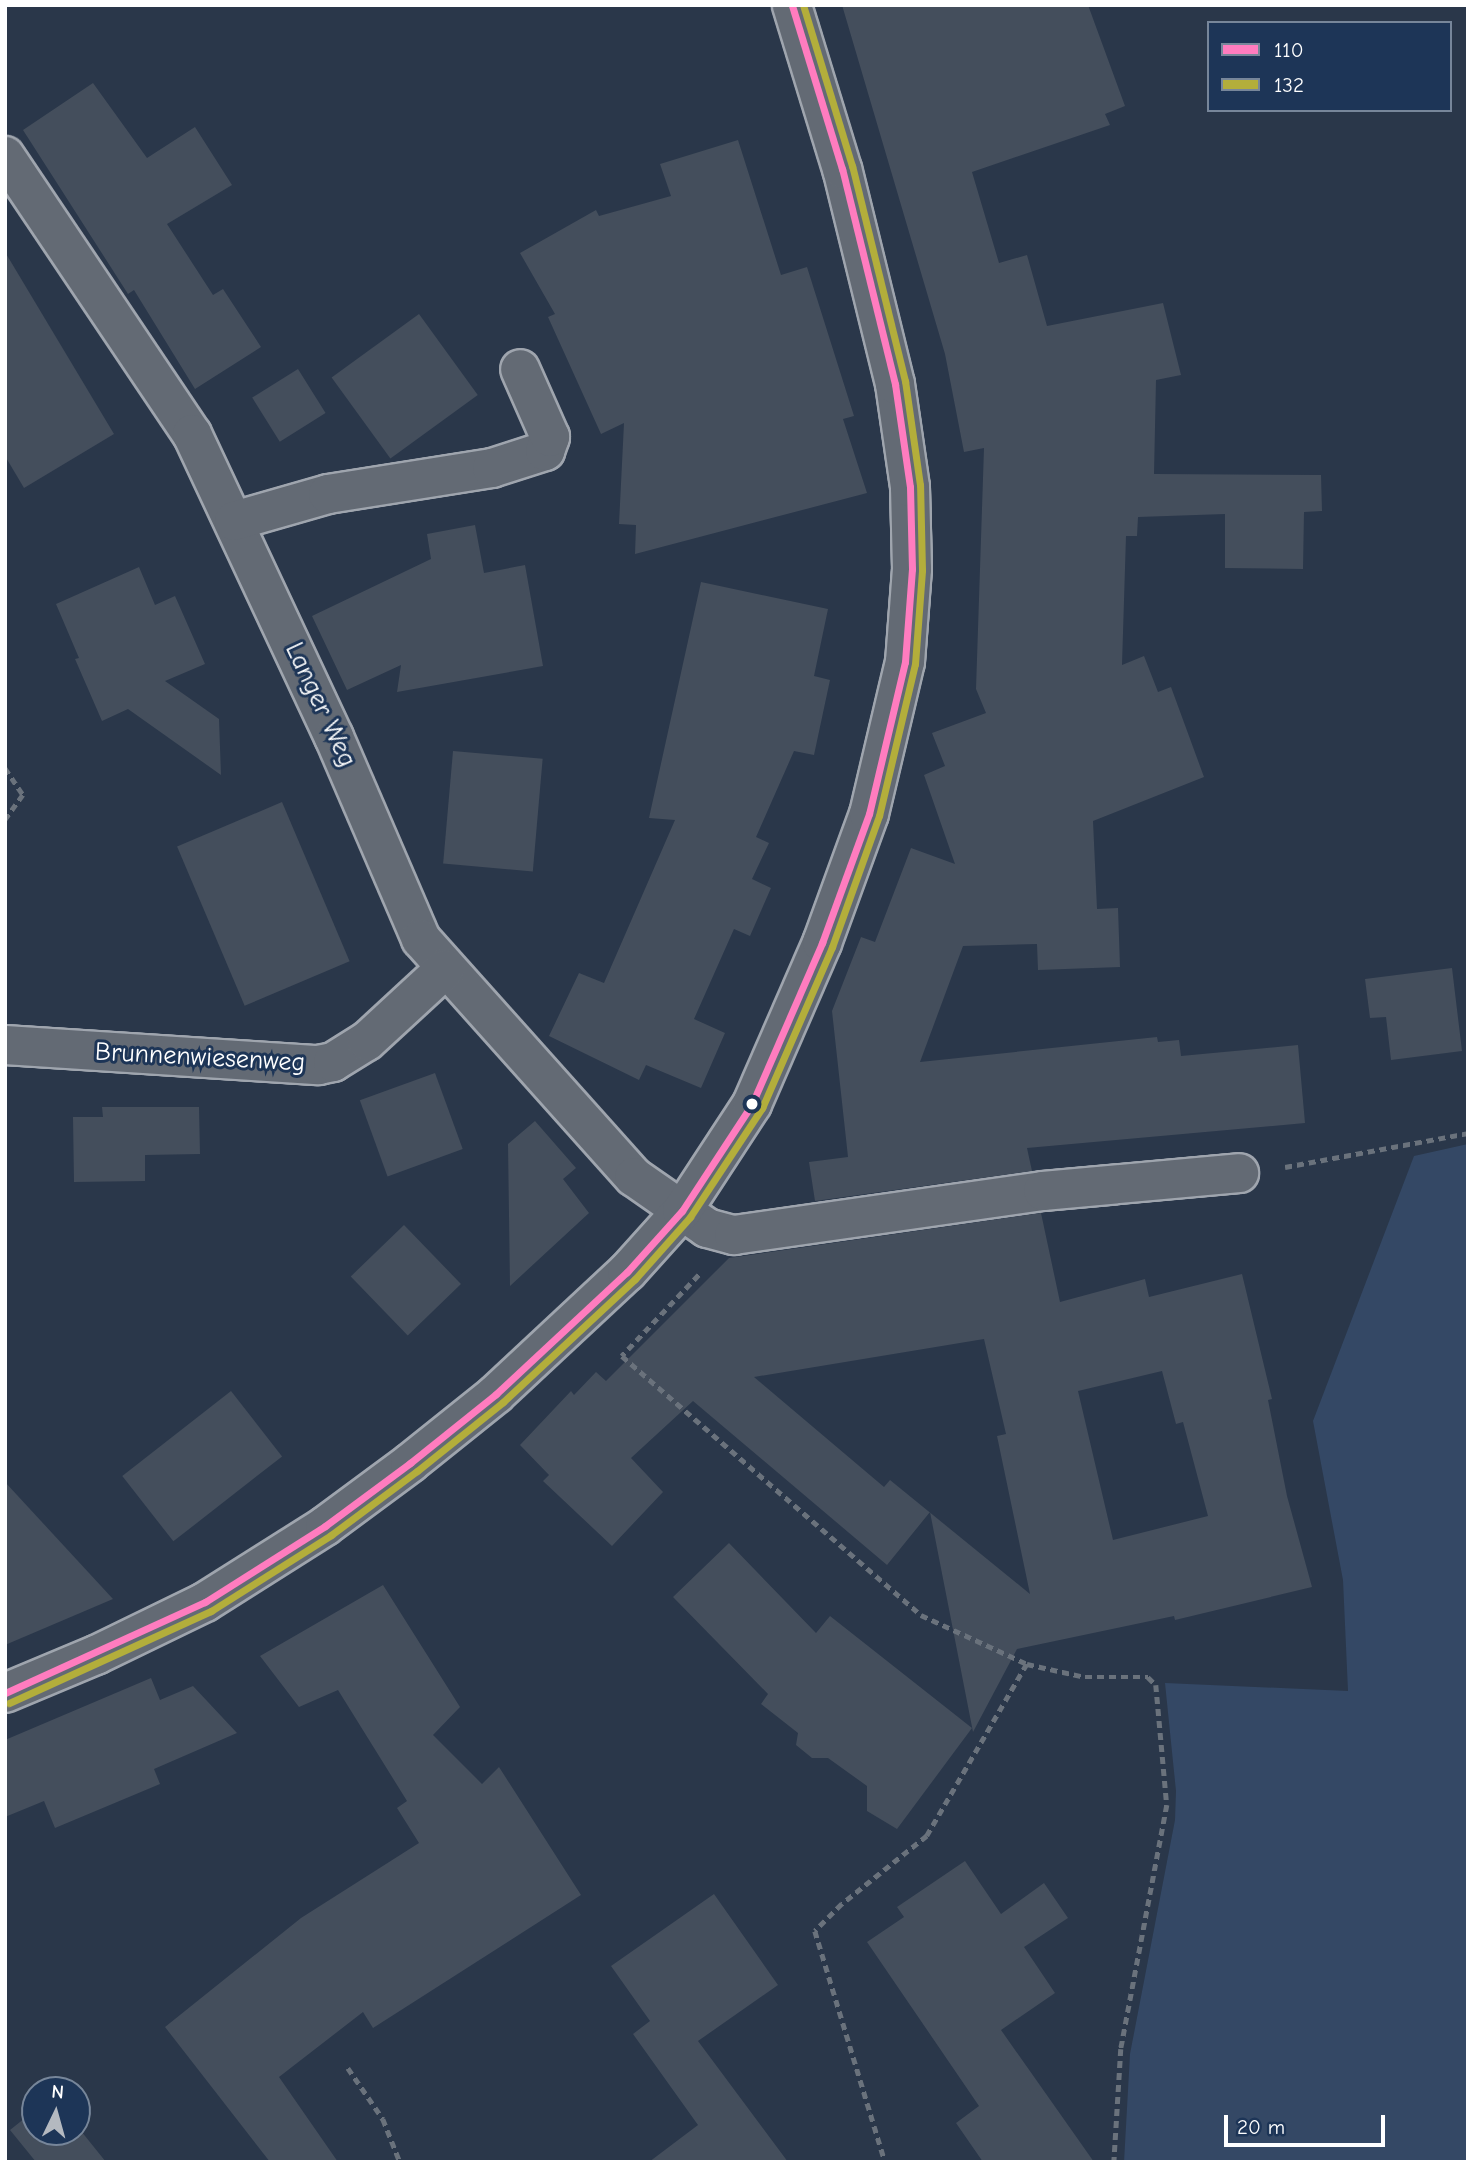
<!DOCTYPE html>
<html>
<head>
<meta charset="utf-8">
<style>
  body { margin:0 }
  #map { position:relative; width:1473px; height:2167px; overflow:hidden; background:#2a374a; font-family:"Comic Neue",sans-serif }
  div>[style] { position:absolute }
  .green>* { inset:0; background:#344865 }
  .building>* { inset:0; background:#444e5c; transform-origin:0 0 }
  .path>* { height:4.5px; margin-top:-2.25px; transform-origin:0; background:repeating-linear-gradient(90deg,#6a727c 0 7px,transparent 0 12px) }
  .roads { filter:drop-shadow(2px 0 #9fa5ae) drop-shadow(-2px 0 #9fa5ae) drop-shadow(0 2px #9fa5ae) drop-shadow(0 -2px #9fa5ae) }
  .minor>* { height:38px; margin:-19px; padding:0 19px; transform-origin:19px; border-radius:19px; background:#636a74 }
  .bus-1>* { height:7px; margin:-3.5px; padding:0 3.5px; transform-origin:3.5px; border-radius:3.5px; background:#ff7cbf }
  .bus-2>* { height:7px; margin:-3.5px; padding:0 3.5px; transform-origin:3.5px; border-radius:3.5px; background:#b3ae3b }
  .dots>* { width:19px; height:19px; translate:-50% -50%; box-sizing:border-box; border:4px solid #1d3557; border-radius:50% }
  span { translate:-50% -50%; white-space:nowrap; text-align:center; line-height:1.15; -webkit-text-stroke:6px #1d3557; paint-order:stroke }
  .street-label { font-size:26px; color:#fff }
  .frame { position:absolute; inset:0; border:7px solid #fff; pointer-events:none }
  .legend { position:absolute; left:1207px; top:21px; width:245px; height:91px; box-sizing:border-box; background:#1d3557; border:2px solid #77869a; margin:0; padding:9px 12px; list-style:none; font-size:21px; color:#fff }
  .legend li { display:flex; align-items:center; gap:14px; height:35px }
  .legend b { width:35px; border:2px solid #77869a }
  .north { position:absolute; left:21px; top:2076px; width:70px; height:70px; box-sizing:border-box; background:#1d3557; border:2px solid #77869a; border-radius:50%; rotate:5deg; font-size:19px; font-weight:700; line-height:28px; text-align:center; color:#fff }
  .north::after { content:''; display:block; margin:auto; width:24px; height:32px; background:#b4b9c0; clip-path:polygon(50% 0,100% 100%,50% 72%,0 100%) }
  .scale { position:absolute; left:1224px; top:2115px; width:161px; height:32px; box-sizing:border-box; border:4px solid #fff; border-top:0; padding-left:9px; font-size:21px; line-height:24px; white-space:nowrap; color:#fff; -webkit-text-stroke:5px #1d3557; paint-order:stroke }
</style>
</head>
<body>
<div id="map">
  <div class="green">
    <i style="clip-path:polygon(1468px 1144px,1468px 2162px,1124px 2162px,1130px 2054px,1175px 1820px,1176px 1791px,1165px 1683px,1348px 1691px,1343px 1580px,1313px 1421px,1414px 1156px)"></i>
  </div>
  <div class="building">
    <i style="clip-path:polygon(842px 5px,1088px 5px,1125px 106px,1105px 114px,1110px 125px,972px 172px,999px 263px,1027px 255px,1047px 326px,1163px 303px,1181px 375px,1156px 380px,1154px 474px,1321px 475px,1322px 511px,1304px 512px,1303px 569px,1225px 568px,1225px 514px,1138px 517px,1137px 536px,1126px 536px,1122px 665px,1144px 656px,1158px 692px,1171px 687px,1204px 777px,1093px 821px,1097px 909px,1118px 908px,1120px 967px,1038px 970px,1037px 944px,963px 946px,920px 1062px,1157px 1037px,1158px 1042px,1179px 1040px,1181px 1056px,1298px 1045px,1305px 1123px,1027px 1148px,1032px 1171px,815px 1201px,809px 1162px,848px 1157px,832px 1011px,861px 937px,875px 942px,911px 848px,955px 864px,924px 775px,945px 766px,932px 733px,986px 713px,976px 689px,984px 448px,964px 452px,945px 354px)"></i>
    <i style="clip-path:polygon(93px 83px,147px 158px,195px 127px,232px 185px,167px 224px,213px 295px,223px 289px,261px 347px,195px 389px,134px 290px,128px 294px,23px 130px)"></i>
    <i style="clip-path:polygon(738px 140px,781px 275px,807px 267px,854px 416px,843px 419px,867px 493px,635px 554px,636px 525px,619px 524px,624px 423px,601px 434px,548px 317px,555px 314px,520px 253px,596px 210px,599px 216px,671px 196px,660px 164px)"></i>
    <i style="clip-path:polygon(5px 252px,114px 434px,24px 488px,5px 456px)"></i>
    <i style="left:419px;top:314px;width:100px;height:108px;rotate:54deg"></i>
    <i style="left:298px;top:369px;width:52px;height:54px;rotate:58deg"></i>
    <i style="clip-path:polygon(475px 525px,484px 573px,525px 565px,543px 666px,397px 692px,401px 665px,347px 690px,312px 616px,431px 559px,427px 534px)"></i>
    <i style="clip-path:polygon(139px 567px,155px 605px,175px 596px,205px 664px,165px 681px,219px 719px,221px 775px,128px 709px,102px 721px,75px 659px,79px 658px,56px 604px)"></i>
    <i style="clip-path:polygon(701px 582px,828px 609px,814px 676px,830px 680px,814px 755px,794px 751px,756px 837px,769px 843px,752px 879px,771px 888px,750px 936px,734px 929px,694px 1019px,725px 1033px,701px 1088px,646px 1065px,639px 1080px,549px 1036px,579px 973px,604px 983px,675px 820px,649px 818px)"></i>
    <i style="left:453px;top:751px;width:90px;height:113px;rotate:5deg"></i>
    <i style="left:282px;top:802px;width:173px;height:114px;rotate:67deg"></i>
    <i style="clip-path:polygon(1452px 968px,1462px 1051px,1391px 1060px,1386px 1017px,1370px 1018px,1365px 979px)"></i>
    <i style="left:435px;top:1073px;width:81px;height:80px;rotate:70deg"></i>
    <i style="clip-path:polygon(102px 1107px,199px 1107px,200px 1154px,145px 1155px,145px 1181px,74px 1182px,73px 1117px,103px 1117px)"></i>
    <i style="clip-path:polygon(535px 1121px,576px 1168px,563px 1179px,589px 1213px,510px 1286px,508px 1144px)"></i>
    <i style="clip-path:polygon(evenodd,1041px 1213px,1060px 1302px,1145px 1279px,1149px 1297px,1242px 1274px,1272px 1399px,1268px 1400px,1287px 1496px,1312px 1587px,1175px 1620px,1174px 1616px,1017px 1649px,973px 1732px,930px 1512px,887px 1565px,693px 1401px,631px 1458px,663px 1492px,612px 1546px,543px 1481px,549px 1475px,520px 1445px,571px 1391px,574px 1395px,596px 1372px,606px 1381px,729px 1258px,1041px 1213px,984px 1339px,1006px 1434px,997px 1436px,1030px 1594px,890px 1480px,884px 1487px,754px 1377px,984px 1339px,1041px 1213px,1162px 1371px,1176px 1424px,1183px 1422px,1208px 1516px,1113px 1540px,1078px 1391px,1162px 1371px)"></i>
    <i style="left:404px;top:1225px;width:82px;height:74px;rotate:46deg"></i>
    <i style="left:231px;top:1391px;width:83px;height:138px;rotate:52deg"></i>
    <i style="clip-path:polygon(5px 1482px,113px 1599px,5px 1645px)"></i>
    <i style="clip-path:polygon(729px 1543px,816px 1633px,830px 1616px,972px 1728px,897px 1829px,867px 1811px,867px 1786px,828px 1758px,812px 1758px,796px 1745px,798px 1733px,761px 1704px,768px 1694px,673px 1597px)"></i>
    <i style="clip-path:polygon(383px 1585px,460px 1707px,433px 1735px,482px 1784px,499px 1767px,581px 1895px,373px 2028px,363px 2012px,279px 2077px,338px 2162px,270px 2162px,165px 2027px,301px 1918px,419px 1843px,397px 1808px,407px 1801px,338px 1690px,299px 1707px,260px 1656px)"></i>
    <i style="clip-path:polygon(151px 1678px,160px 1700px,193px 1686px,237px 1733px,154px 1769px,160px 1784px,55px 1828px,44px 1801px,5px 1817px,5px 1740px)"></i>
    <i style="clip-path:polygon(965px 1861px,1001px 1914px,1044px 1883px,1068px 1918px,1024px 1947px,1055px 1993px,1001px 2030px,1094px 2162px,983px 2162px,956px 2123px,979px 2106px,867px 1942px,904px 1917px,897px 1907px)"></i>
    <i style="clip-path:polygon(714px 1894px,778px 1985px,698px 2041px,788px 2162px,649px 2162px,698px 2125px,633px 2034px,650px 2021px,611px 1966px)"></i>
    <i style="clip-path:polygon(35px 2110px,35px 2132px,77px 2132px,77px 2126px,106px 2162px,36px 2162px,10px 2130px)"></i>
  </div>
  <div class="path">
    <i style="left:5px;top:768px;width:32px;rotate:56deg"></i>
    <i style="left:23px;top:795px;width:31px;rotate:126deg"></i>
    <i style="left:1285px;top:1167px;width:186px;rotate:-10.5deg"></i>
    <i style="left:699px;top:1275px;width:112px;rotate:133.5deg"></i>
    <i style="left:622px;top:1356px;width:396px;rotate:40.9deg"></i>
    <i style="left:921px;top:1615px;width:117px;rotate:24.8deg"></i>
    <i style="left:1027px;top:1664px;width:199px;rotate:120.2deg"></i>
    <i style="left:927px;top:1836px;width:109px;rotate:141.3deg"></i>
    <i style="left:842px;top:1904px;width:38px;rotate:135deg"></i>
    <i style="left:815px;top:1931px;width:241px;rotate:73.1deg"></i>
    <i style="left:1027px;top:1664px;width:59px;rotate:12.6deg"></i>
    <i style="left:1085px;top:1677px;width:63px"></i>
    <i style="left:1148px;top:1677px;width:11px;rotate:45deg"></i>
    <i style="left:1156px;top:1685px;width:121px;rotate:84.8deg"></i>
    <i style="left:1167px;top:1805px;width:248px;rotate:100.7deg"></i>
    <i style="left:1121px;top:2049px;width:113px;rotate:93.5deg"></i>
    <i style="left:348px;top:2068px;width:62px;rotate:55.5deg"></i>
    <i style="left:383px;top:2119px;width:46px;rotate:68.4deg"></i>
  </div>
  <div class="roads">
    <div class="minor">
      <i style="left:5px;top:156px;width:335px;rotate:56.1deg"></i>
      <i style="left:192px;top:434px;width:335px;rotate:64.9deg"></i>
      <i style="left:334px;top:737px;width:220px;rotate:66.7deg"></i>
      <i style="left:421px;top:939px;width:319px;rotate:48.2deg"></i>
      <i style="left:634px;top:1177px;width:89px;rotate:34.9deg"></i>
      <i style="left:707px;top:1228px;width:28px;rotate:15deg"></i>
      <i style="left:734px;top:1235px;width:312px;rotate:-8.1deg"></i>
      <i style="left:1043px;top:1191px;width:197px;rotate:-5.2deg"></i>
      <i style="left:234px;top:521px;width:98px;rotate:-16deg"></i>
      <i style="left:328px;top:494px;width:166px;rotate:-9deg"></i>
      <i style="left:492px;top:468px;width:56px;rotate:-17.8deg"></i>
      <i style="left:545px;top:451px;width:15px;rotate:-70deg"></i>
      <i style="left:550px;top:437px;width:74px;rotate:-113.8deg"></i>
      <i style="left:5px;top:1045px;width:314px;rotate:3.7deg"></i>
      <i style="left:318px;top:1065px;width:15px;rotate:-11deg"></i>
      <i style="left:333px;top:1062px;width:40px;rotate:-32deg"></i>
      <i style="left:367px;top:1041px;width:106px;rotate:-42.7deg"></i>
      <i style="left:5px;top:1693px;width:99px;rotate:-22.7deg"></i>
      <i style="left:96px;top:1655px;width:121px;rotate:-25.9deg"></i>
      <i style="left:205px;top:1602px;width:142px;rotate:-32.3deg"></i>
      <i style="left:325px;top:1526px;width:106px;rotate:-36.5deg"></i>
      <i style="left:410px;top:1463px;width:110px;rotate:-38.7deg"></i>
      <i style="left:496px;top:1394px;width:179px;rotate:-43deg"></i>
      <i style="left:627px;top:1272px;width:82px;rotate:-48deg"></i>
      <i style="left:682px;top:1211px;width:128px;rotate:-56.8deg"></i>
      <i style="left:752px;top:1104px;width:176px;rotate:-66.5deg"></i>
      <i style="left:822px;top:943px;width:137px;rotate:-70deg"></i>
      <i style="left:869px;top:814px;width:156px;rotate:-76.7deg"></i>
      <i style="left:905px;top:662px;width:93px;rotate:-85.7deg"></i>
      <i style="left:912px;top:569px;width:82px;rotate:-91.4deg"></i>
      <i style="left:910px;top:487px;width:104px;rotate:-98.3deg"></i>
      <i style="left:895px;top:384px;width:221px;rotate:-103.8deg"></i>
      <i style="left:842px;top:169px;width:171px;rotate:-107deg"></i>
    </div>
  </div>
  <div class="bus-1">
    <i style="left:5px;top:1693px;width:220px;rotate:-24.5deg"></i>
    <i style="left:205px;top:1602px;width:142px;rotate:-32.3deg"></i>
    <i style="left:325px;top:1526px;width:106px;rotate:-36.5deg"></i>
    <i style="left:410px;top:1463px;width:110px;rotate:-38.7deg"></i>
    <i style="left:496px;top:1394px;width:179px;rotate:-43deg"></i>
    <i style="left:627px;top:1272px;width:82px;rotate:-48deg"></i>
    <i style="left:682px;top:1211px;width:128px;rotate:-56.8deg"></i>
    <i style="left:752px;top:1104px;width:176px;rotate:-66.5deg"></i>
    <i style="left:822px;top:943px;width:137px;rotate:-70deg"></i>
    <i style="left:869px;top:814px;width:156px;rotate:-76.7deg"></i>
    <i style="left:905px;top:662px;width:93px;rotate:-85.7deg"></i>
    <i style="left:912px;top:569px;width:82px;rotate:-91.4deg"></i>
    <i style="left:910px;top:487px;width:104px;rotate:-98.3deg"></i>
    <i style="left:895px;top:384px;width:221px;rotate:-103.8deg"></i>
    <i style="left:842px;top:169px;width:171px;rotate:-107deg"></i>
  </div>
  <div class="bus-2">
    <i style="left:9px;top:1703px;width:222px;rotate:-24.5deg"></i>
    <i style="left:211px;top:1611px;width:142px;rotate:-32.3deg"></i>
    <i style="left:331px;top:1535px;width:107px;rotate:-36.7deg"></i>
    <i style="left:417px;top:1471px;width:110px;rotate:-38.7deg"></i>
    <i style="left:503px;top:1402px;width:180px;rotate:-43deg"></i>
    <i style="left:635px;top:1279px;width:83px;rotate:-48.4deg"></i>
    <i style="left:690px;top:1217px;width:131px;rotate:-56.6deg"></i>
    <i style="left:762px;top:1108px;width:176px;rotate:-66.5deg"></i>
    <i style="left:832px;top:947px;width:139px;rotate:-70.3deg"></i>
    <i style="left:879px;top:816px;width:156px;rotate:-76.7deg"></i>
    <i style="left:915px;top:664px;width:94px;rotate:-85.7deg"></i>
    <i style="left:922px;top:570px;width:85px;rotate:-91.3deg"></i>
    <i style="left:920px;top:485px;width:105px;rotate:-98.2deg"></i>
    <i style="left:905px;top:381px;width:221px;rotate:-103.8deg"></i>
    <i style="left:852px;top:166px;width:168px;rotate:-106.9deg"></i>
  </div>
  <div class="dots">
    <i style="left:752px;top:1104px;background:#fff"></i>
  </div>
  <div class="street-label">
    <span style="left:320px;top:705px;rotate:65deg">Langer Weg</span>
    <span style="left:200px;top:1058px;rotate:3deg">Brunnenwiesenweg</span>
  </div>
  <div class="frame"></div>
  <ul class="legend">
  <li><b style="height:9px;background:#ff7cbf"></b>110</li>
  <li><b style="height:9px;background:#b3ae3b"></b>132</li>
  </ul>
  <div class="north">N</div>
  <div class="scale">20 m</div>
</div>
</body>
</html>
